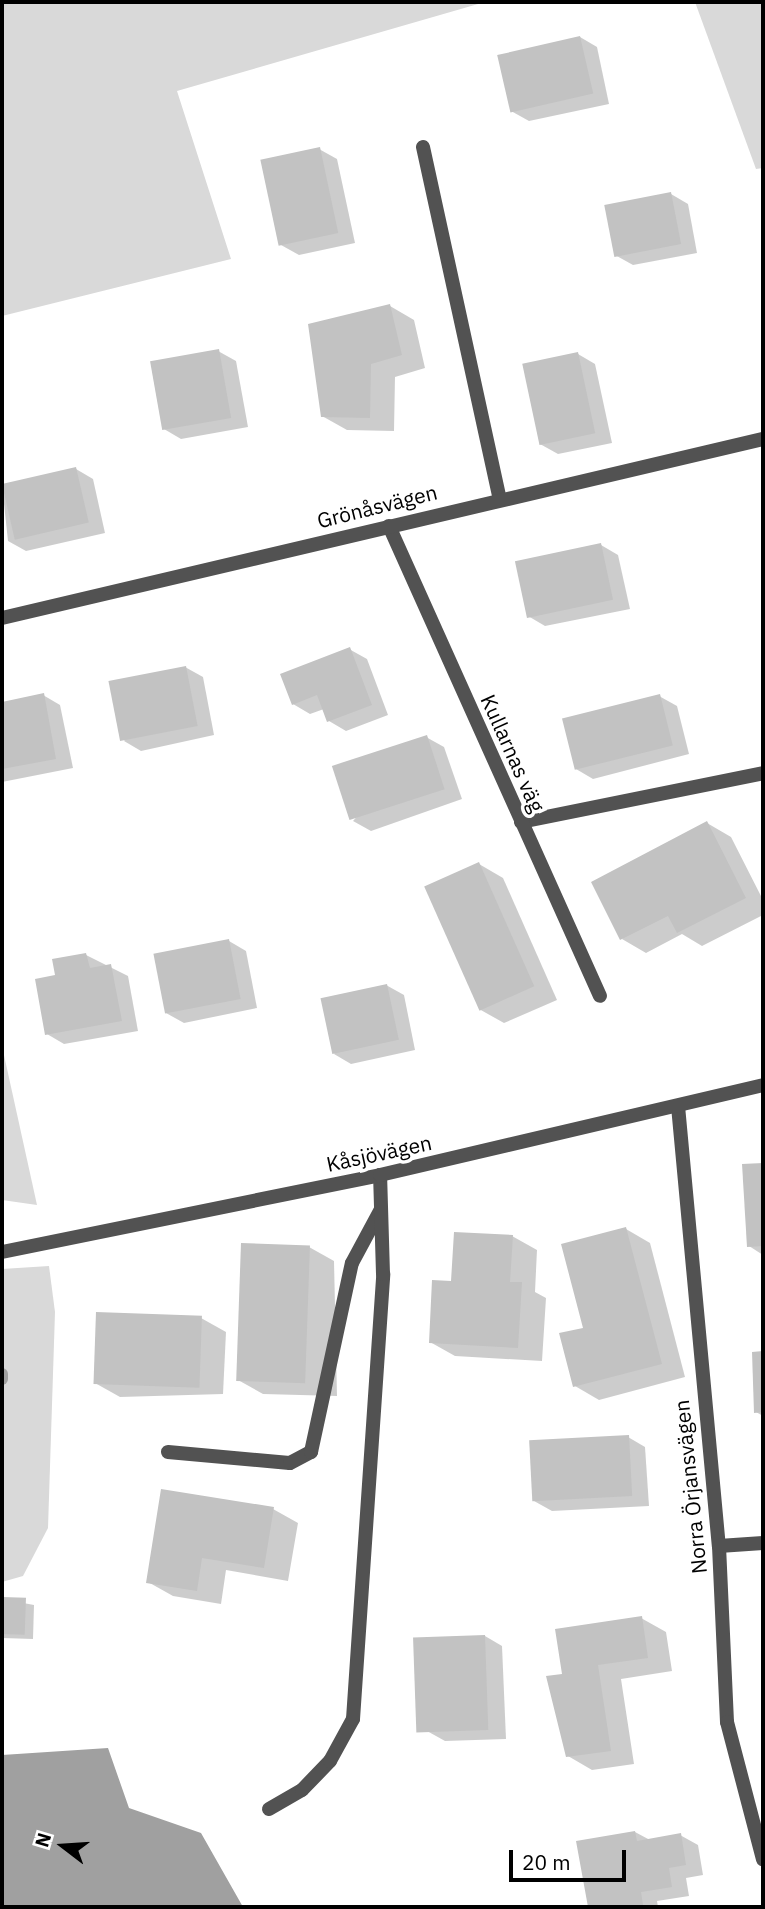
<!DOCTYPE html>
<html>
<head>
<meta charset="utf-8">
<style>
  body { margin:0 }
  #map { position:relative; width:765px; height:1909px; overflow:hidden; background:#fff; font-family:"IBM Plex Sans",sans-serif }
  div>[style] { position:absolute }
  .green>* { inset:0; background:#d9d9d9 }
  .water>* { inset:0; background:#a0a0a0 }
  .shadow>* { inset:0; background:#0003 }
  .stream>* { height:12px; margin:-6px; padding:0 6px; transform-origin:6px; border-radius:6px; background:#a0a0a0 }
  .building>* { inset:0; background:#c2c2c2; transform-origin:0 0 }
  .service>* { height:14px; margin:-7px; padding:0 7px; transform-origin:7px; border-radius:7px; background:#525252 }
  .minor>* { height:14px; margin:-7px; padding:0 7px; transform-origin:7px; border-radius:7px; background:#525252 }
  span { translate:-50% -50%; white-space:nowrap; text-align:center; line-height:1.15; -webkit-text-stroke:7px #fff; paint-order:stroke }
  .street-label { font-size:21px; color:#000 }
  .frame { position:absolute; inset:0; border:4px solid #000; pointer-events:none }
  .north { position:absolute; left:28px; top:1811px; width:70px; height:70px; -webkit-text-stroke:5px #fff; paint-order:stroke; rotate:287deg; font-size:19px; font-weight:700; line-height:28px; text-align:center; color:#000 }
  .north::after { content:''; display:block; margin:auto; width:24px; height:32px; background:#000; clip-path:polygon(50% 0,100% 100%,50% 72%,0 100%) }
  .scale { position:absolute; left:509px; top:1850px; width:117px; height:32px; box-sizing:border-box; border:4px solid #000; border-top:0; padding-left:9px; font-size:21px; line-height:24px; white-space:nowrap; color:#000; -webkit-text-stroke:5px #fff; paint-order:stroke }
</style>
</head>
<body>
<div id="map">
  <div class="green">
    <i style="clip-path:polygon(2px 2px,485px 2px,177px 91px,231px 259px,2px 316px)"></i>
    <i style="clip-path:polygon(695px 2px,763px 2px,763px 168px,756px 169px)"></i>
    <i style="clip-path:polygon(2px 1046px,37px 1205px,2px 1200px)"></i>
    <i style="clip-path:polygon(49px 1266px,55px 1312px,48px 1528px,23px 1576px,2px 1582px,2px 1269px)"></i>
  </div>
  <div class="water">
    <i style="clip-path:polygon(108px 1748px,129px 1808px,201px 1833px,243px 1907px,2px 1907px,2px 1755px)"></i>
  </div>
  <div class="shadow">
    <i style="clip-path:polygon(580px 37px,597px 47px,609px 104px,529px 121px,511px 111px)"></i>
    <i style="clip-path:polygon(319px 149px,337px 159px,355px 243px,299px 255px,281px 245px)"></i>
    <i style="clip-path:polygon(671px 194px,688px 204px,697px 253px,633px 265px,615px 255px)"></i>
    <i style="clip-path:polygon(390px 306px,414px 320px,425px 368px,395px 377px,394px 431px,347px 430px,322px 416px)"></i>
    <i style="clip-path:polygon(218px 351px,236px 361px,248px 427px,181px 439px,164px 429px)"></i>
    <i style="clip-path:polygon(578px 354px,595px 364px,612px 443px,558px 454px,540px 444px)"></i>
    <i style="clip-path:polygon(76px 469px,93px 479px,105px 533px,26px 551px,8px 541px,2px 485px)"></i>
    <i style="clip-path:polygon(601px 545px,618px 555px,630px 609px,545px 626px,528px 616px)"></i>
    <i style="clip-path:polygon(349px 649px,367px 659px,388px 715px,346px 731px,329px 721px,324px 709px,310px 714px,293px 704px)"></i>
    <i style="clip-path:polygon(185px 667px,203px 677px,214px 735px,141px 751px,124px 741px)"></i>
    <i style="clip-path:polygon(43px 695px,60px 705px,73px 768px,2px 782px,2px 703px)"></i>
    <i style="clip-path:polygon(659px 696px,677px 706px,689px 754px,593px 779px,576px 769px)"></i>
    <i style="clip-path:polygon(426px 737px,444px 747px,462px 799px,371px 831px,353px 821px)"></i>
    <i style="clip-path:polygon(707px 823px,731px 837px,763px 900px,763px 915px,702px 946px,682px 934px,646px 953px,622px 939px)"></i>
    <i style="clip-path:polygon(479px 864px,503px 878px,557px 1000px,504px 1023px,479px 1009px)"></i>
    <i style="clip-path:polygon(229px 941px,246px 951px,257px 1008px,184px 1023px,166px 1013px)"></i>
    <i style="clip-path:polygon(86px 955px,128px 976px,138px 1031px,64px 1044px,47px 1034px,57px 977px)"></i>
    <i style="clip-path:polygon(386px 985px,404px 995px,415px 1050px,351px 1064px,334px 1054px)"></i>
    <i style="clip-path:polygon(763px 1164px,763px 1255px,749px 1246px,744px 1166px)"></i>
    <i style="clip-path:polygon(626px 1229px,650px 1243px,685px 1377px,599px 1400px,575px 1386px,585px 1329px)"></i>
    <i style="clip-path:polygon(512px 1236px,537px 1250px,535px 1292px,546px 1298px,542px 1361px,455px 1356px,430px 1342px,453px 1283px)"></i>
    <i style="clip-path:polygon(309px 1247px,334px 1261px,337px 1396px,263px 1394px,238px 1380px)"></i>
    <i style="clip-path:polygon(201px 1318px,226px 1332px,223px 1394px,120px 1397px,95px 1383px)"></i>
    <i style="clip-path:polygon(754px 1353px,763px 1353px,763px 1416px,756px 1412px)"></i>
    <i style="clip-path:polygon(628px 1437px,645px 1447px,649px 1506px,552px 1511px,534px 1501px)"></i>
    <i style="clip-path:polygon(273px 1509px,298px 1523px,288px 1581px,226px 1570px,221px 1604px,173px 1596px,148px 1582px)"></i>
    <i style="clip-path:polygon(2px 1599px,34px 1605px,33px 1639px,2px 1638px)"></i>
    <i style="clip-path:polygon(641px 1618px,666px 1632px,672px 1671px,621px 1679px,634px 1764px,592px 1770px,568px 1756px,564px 1675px)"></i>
    <i style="clip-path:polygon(485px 1636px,502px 1646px,506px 1739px,445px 1741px,427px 1731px,415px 1639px)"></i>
    <i style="clip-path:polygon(635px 1832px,650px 1840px,680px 1835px,698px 1845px,703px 1875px,686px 1878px,689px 1896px,657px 1901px,658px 1907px,589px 1907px,578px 1842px)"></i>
  </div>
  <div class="stream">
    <i style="left:2px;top:1379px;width:5px;rotate:-90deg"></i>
  </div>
  <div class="building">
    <i style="left:580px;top:36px;width:59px;height:85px;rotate:77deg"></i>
    <i style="left:320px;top:147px;width:88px;height:61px;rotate:78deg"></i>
    <i style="left:671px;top:192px;width:53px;height:68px;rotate:79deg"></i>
    <i style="clip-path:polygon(390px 304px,402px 355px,371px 364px,370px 418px,321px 417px,308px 324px)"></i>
    <i style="left:219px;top:349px;width:70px;height:70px;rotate:80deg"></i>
    <i style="left:578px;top:352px;width:83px;height:57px;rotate:78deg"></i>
    <i style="left:76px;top:467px;width:57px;height:76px;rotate:77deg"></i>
    <i style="left:601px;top:543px;width:58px;height:88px;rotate:78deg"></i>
    <i style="clip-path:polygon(350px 647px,372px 705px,327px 722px,317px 695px,292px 705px,280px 674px)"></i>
    <i style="left:186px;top:666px;width:61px;height:79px;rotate:79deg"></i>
    <i style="clip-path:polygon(44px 693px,56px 759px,2px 769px,2px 702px)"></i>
    <i style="left:660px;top:694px;width:53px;height:101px;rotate:76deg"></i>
    <i style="left:427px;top:735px;width:57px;height:100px;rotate:72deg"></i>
    <i style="clip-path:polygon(707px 821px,746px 898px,677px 933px,668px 916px,620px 940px,591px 882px)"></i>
    <i style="left:479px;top:862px;width:136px;height:60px;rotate:66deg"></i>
    <i style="left:229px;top:939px;width:61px;height:77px;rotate:79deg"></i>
    <i style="clip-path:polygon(86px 953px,90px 968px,111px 964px,122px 1021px,45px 1035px,35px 979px,55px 975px,52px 959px)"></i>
    <i style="left:387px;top:984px;width:57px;height:68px;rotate:78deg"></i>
    <i style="clip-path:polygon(763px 1163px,763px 1246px,747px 1247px,742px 1164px)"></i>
    <i style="clip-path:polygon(626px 1227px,662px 1364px,573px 1387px,559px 1333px,583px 1328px,561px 1244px)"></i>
    <i style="clip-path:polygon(454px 1232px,513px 1235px,510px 1282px,522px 1282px,518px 1348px,429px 1343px,432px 1280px,451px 1281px)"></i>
    <i style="left:241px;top:1243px;width:69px;height:138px;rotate:2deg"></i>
    <i style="left:96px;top:1312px;width:106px;height:72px;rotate:2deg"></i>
    <i style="clip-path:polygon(763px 1351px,763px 1412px,754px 1413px,752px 1352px)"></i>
    <i style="left:629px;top:1435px;width:61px;height:100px;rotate:87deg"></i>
    <i style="clip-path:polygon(161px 1489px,274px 1507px,264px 1568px,202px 1558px,197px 1591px,146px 1583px)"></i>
    <i style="left:2px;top:1597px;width:24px;height:37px;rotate:2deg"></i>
    <i style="clip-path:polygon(642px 1616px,648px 1658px,598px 1665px,611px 1751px,566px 1757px,546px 1676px,562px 1674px,555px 1629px)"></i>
    <i style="left:485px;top:1635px;width:95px;height:72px;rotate:88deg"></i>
    <i style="clip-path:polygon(635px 1831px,637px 1841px,681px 1833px,686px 1865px,669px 1868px,672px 1887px,641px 1892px,643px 1905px,588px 1907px,576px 1841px)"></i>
  </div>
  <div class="service">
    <i style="left:521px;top:822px;width:247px;rotate:-11.4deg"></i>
    <i style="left:168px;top:1452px;width:122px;rotate:5.2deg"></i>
    <i style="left:290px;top:1463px;width:24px;rotate:-28deg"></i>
    <i style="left:311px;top:1452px;width:193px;rotate:-77.8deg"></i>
    <i style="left:352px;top:1263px;width:59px;rotate:-61.7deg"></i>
    <i style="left:269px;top:1809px;width:38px;rotate:-30deg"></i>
    <i style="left:302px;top:1790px;width:40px;rotate:-46deg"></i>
    <i style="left:330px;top:1761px;width:48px;rotate:-61.3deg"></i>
    <i style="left:353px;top:1719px;width:446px;rotate:-86.1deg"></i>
    <i style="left:383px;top:1274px;width:99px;rotate:-91.7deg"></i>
  </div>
  <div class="minor">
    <i style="left:423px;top:147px;width:358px;rotate:77.7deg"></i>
    <i style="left:389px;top:526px;width:515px;rotate:65.82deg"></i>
    <i style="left:2px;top:618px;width:782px;rotate:-13.24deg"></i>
    <i style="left:678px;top:1106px;width:442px;rotate:84.7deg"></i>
    <i style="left:719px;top:1546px;width:176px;rotate:87.4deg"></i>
    <i style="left:727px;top:1722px;width:142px;rotate:75.3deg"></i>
    <i style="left:2px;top:1252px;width:386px;rotate:-11.5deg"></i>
    <i style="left:380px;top:1175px;width:393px;rotate:-13.2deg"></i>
    <i style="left:719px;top:1546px;width:44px;rotate:-3.9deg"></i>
  </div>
  <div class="street-label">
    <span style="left:377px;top:506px;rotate:-14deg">Grönåsvägen</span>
    <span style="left:513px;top:753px;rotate:66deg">Kullarnas väg</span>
    <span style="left:379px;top:1153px;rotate:-12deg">Kåsjövägen</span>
    <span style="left:690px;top:1487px;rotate:-96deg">Norra Örjansvägen</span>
  </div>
  <div class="frame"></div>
  <div class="north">N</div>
  <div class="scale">20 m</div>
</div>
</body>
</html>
